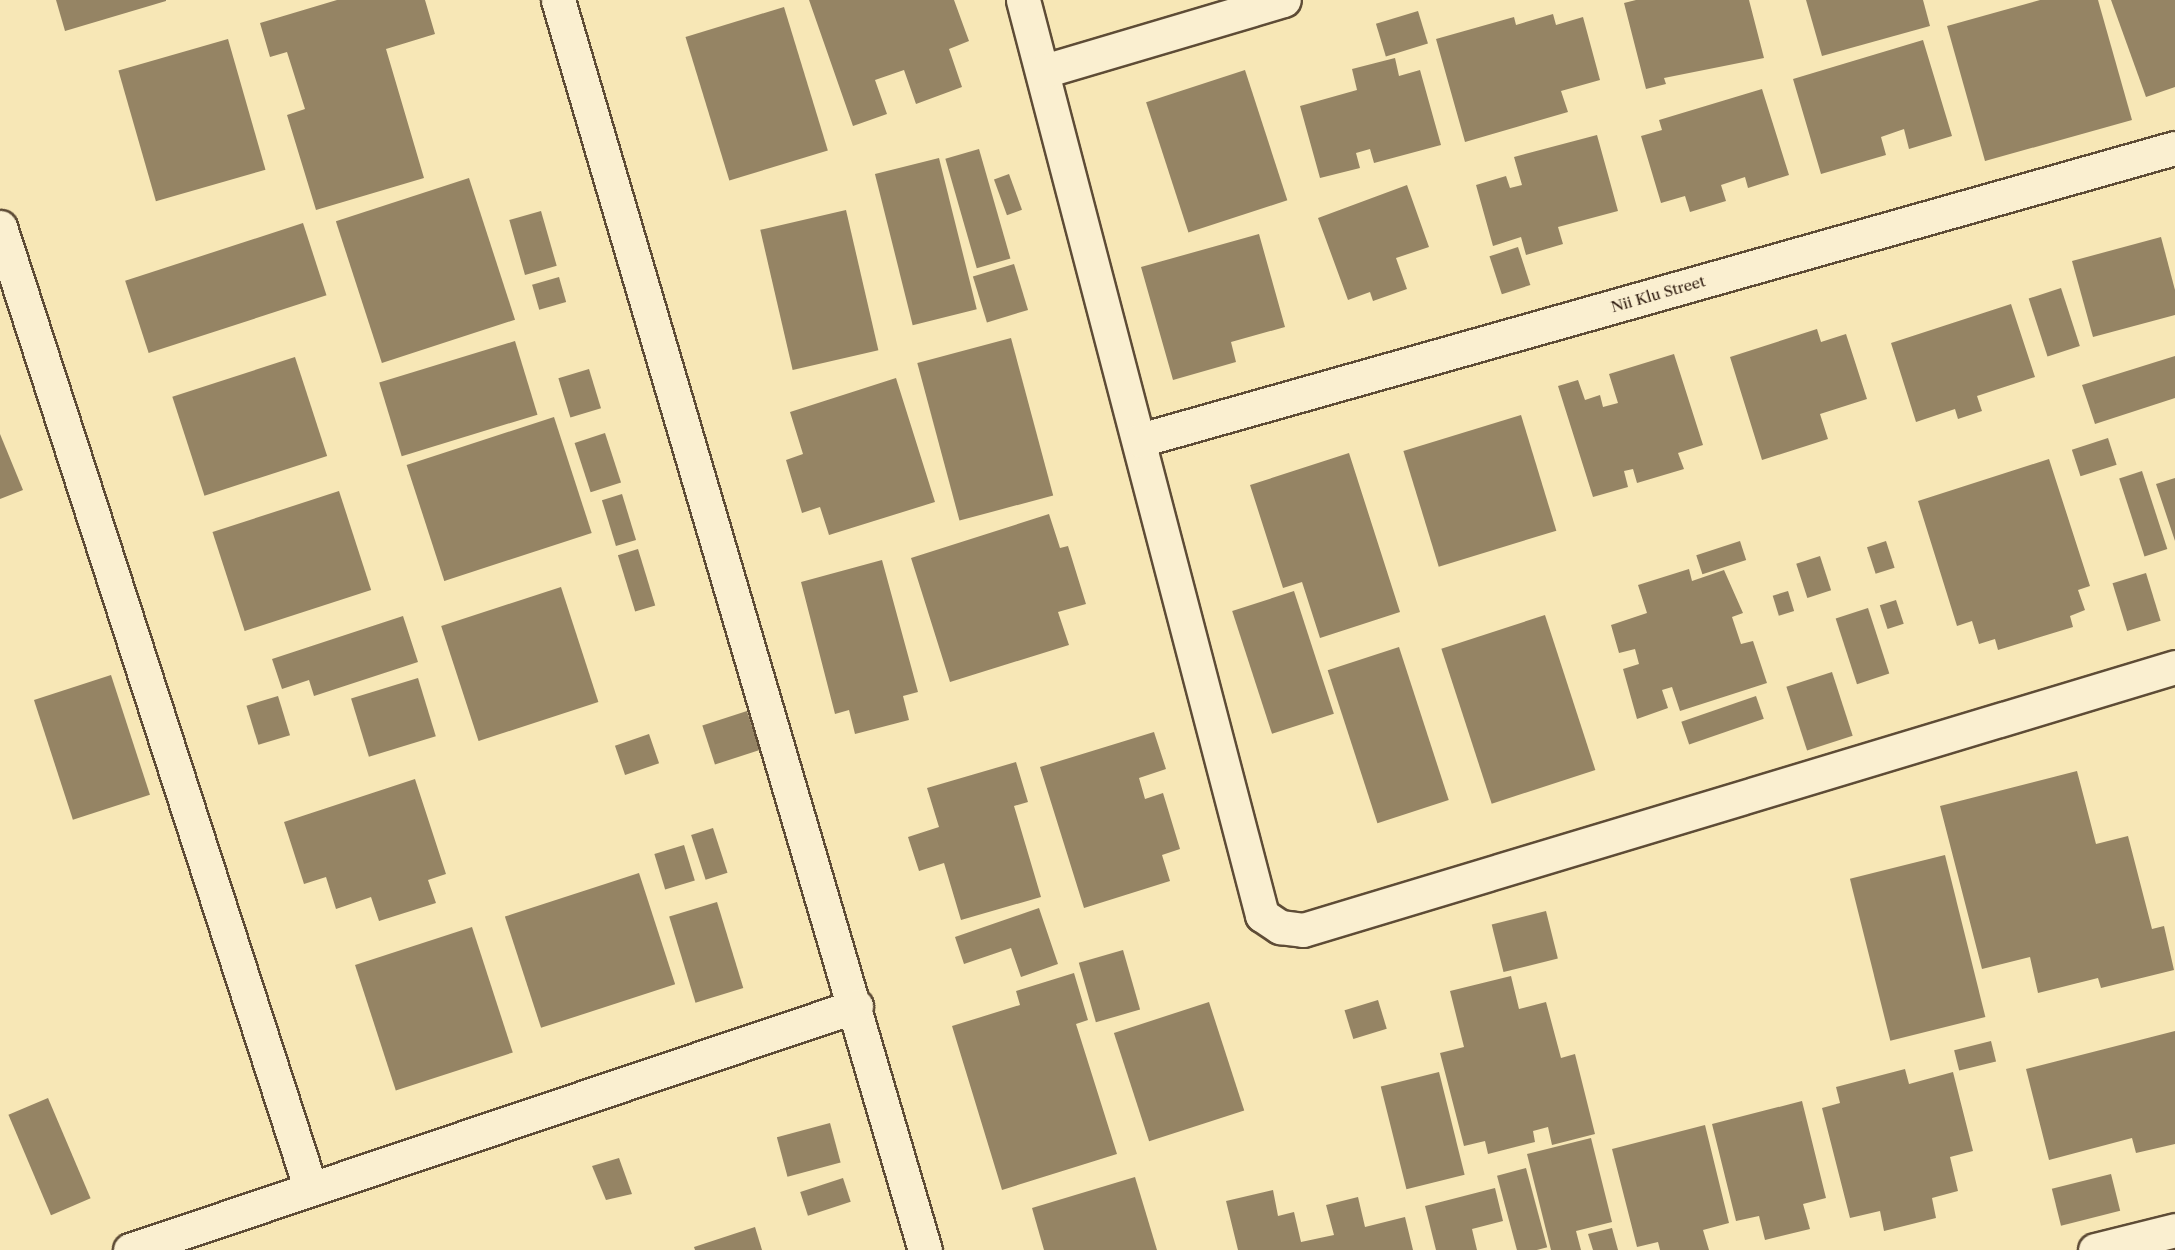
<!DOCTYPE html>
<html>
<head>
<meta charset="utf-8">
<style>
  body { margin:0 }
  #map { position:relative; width:2175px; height:1250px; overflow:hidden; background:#f7e7b6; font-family:"Libre Caslon Text",serif }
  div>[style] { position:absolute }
  .building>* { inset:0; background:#958464; transform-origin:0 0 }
  .roads { filter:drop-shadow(2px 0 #5e4c36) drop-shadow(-2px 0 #5e4c36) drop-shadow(0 2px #5e4c36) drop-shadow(0 -2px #5e4c36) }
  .street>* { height:33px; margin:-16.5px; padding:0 16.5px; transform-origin:16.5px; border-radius:16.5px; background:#faefd0 }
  span { translate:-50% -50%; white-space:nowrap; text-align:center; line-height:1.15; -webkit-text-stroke:6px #faefd0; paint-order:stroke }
  .street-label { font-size:15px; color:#2b180c }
</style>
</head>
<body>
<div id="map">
  <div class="building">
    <i style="clip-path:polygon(56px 0,166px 0,166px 1px,65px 31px)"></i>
    <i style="clip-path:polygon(337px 0,425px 0,435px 34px,386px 49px,424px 178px,316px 210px,287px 115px,305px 109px,287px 52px,270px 57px,260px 23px)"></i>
    <i style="clip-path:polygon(809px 0,954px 0,969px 41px,949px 49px,962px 87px,916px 104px,904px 70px,875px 80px,887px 114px,853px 126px)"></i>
    <i style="clip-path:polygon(1636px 0,1749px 0,1764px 58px,1664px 78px,1666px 84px,1646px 89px,1624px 3px)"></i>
    <i style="clip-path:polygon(1806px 0,1923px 0,1930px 26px,1822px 56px)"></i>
    <i style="clip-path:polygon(2040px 0,2098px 0,2132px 120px,1985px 161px,1947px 26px)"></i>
    <i style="clip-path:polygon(2111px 0,2175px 0,2175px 87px,2146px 97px)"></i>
    <i style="left:784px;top:7px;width:150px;height:103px;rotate:73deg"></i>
    <i style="left:1418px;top:11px;width:34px;height:44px;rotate:73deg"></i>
    <i style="clip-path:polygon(1553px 14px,1556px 25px,1583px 17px,1600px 80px,1561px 91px,1568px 112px,1465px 142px,1436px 39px,1514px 17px,1516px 25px)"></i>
    <i style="left:228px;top:39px;width:136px;height:114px;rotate:74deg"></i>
    <i style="clip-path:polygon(1923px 40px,1952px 136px,1909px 149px,1904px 129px,1881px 137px,1886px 155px,1821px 174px,1793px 79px)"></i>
    <i style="clip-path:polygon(1395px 58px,1399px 76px,1420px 70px,1441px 145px,1374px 163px,1370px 149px,1356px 153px,1360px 168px,1320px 178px,1300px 106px,1357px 90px,1352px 69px)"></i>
    <i style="left:1245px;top:70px;width:137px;height:104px;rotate:72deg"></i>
    <i style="clip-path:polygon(1762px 89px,1789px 175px,1748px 188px,1745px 177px,1721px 185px,1726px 201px,1690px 212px,1685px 196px,1661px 203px,1641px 136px,1662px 130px,1659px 120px)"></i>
    <i style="clip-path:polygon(1597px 135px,1618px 211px,1558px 227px,1563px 244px,1526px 255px,1521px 237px,1493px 246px,1476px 185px,1506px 176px,1510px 188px,1522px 185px,1514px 157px)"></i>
    <i style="left:979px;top:149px;width:114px;height:35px;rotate:74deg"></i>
    <i style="left:939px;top:158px;width:156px;height:66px;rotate:76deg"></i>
    <i style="left:1009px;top:174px;width:38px;height:16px;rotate:70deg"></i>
    <i style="left:469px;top:178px;width:149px;height:140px;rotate:72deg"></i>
    <i style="clip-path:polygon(1407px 185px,1429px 247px,1396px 258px,1407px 289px,1373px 301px,1370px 292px,1348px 300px,1318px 218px)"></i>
    <i style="left:846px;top:210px;width:144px;height:88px;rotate:77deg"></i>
    <i style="left:541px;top:211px;width:57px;height:33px;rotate:74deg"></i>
    <i style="left:303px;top:223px;width:76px;height:187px;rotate:72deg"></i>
    <i style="clip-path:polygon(1259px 234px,1285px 327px,1231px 342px,1236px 362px,1173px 380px,1141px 267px)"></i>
    <i style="clip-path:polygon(2161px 237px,2175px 290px,2175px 315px,2093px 337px,2072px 261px)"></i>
    <i style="left:1518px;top:247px;width:40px;height:30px;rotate:72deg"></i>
    <i style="left:1014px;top:264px;width:48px;height:43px;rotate:73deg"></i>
    <i style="left:559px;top:277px;width:26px;height:28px;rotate:74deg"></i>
    <i style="left:2061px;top:288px;width:61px;height:34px;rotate:72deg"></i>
    <i style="clip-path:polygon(2011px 304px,2035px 377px,1977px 396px,1982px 411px,1958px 419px,1955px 409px,1916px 422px,1891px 343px)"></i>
    <i style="clip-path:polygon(1817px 329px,1821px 342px,1846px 334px,1867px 399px,1820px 414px,1828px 439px,1762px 460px,1730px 357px)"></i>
    <i style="left:1011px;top:338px;width:163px;height:97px;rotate:75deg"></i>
    <i style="left:515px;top:341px;width:77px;height:142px;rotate:73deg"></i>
    <i style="clip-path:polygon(1674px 354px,1703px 445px,1678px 453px,1684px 469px,1637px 483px,1633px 469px,1624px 471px,1628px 487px,1593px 497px,1558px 386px,1578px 380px,1585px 400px,1600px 395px,1603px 407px,1618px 403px,1609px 374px)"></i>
    <i style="clip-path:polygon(2175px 356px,2175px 398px,2095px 424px,2082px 385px)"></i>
    <i style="left:295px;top:357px;width:104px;height:129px;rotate:72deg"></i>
    <i style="left:589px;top:369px;width:41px;height:32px;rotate:73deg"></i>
    <i style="clip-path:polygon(896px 378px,935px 502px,829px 535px,820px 507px,802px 513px,786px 460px,803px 454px,790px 412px)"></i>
    <i style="left:1521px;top:415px;width:121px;height:123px;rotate:73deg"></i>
    <i style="left:554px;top:417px;width:122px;height:155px;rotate:72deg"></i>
    <i style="left:605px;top:433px;width:52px;height:32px;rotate:72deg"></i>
    <i style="clip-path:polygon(0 434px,23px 490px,0 499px)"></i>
    <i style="left:2108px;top:438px;width:28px;height:38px;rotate:72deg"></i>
    <i style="clip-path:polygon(1349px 453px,1400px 612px,1320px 638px,1302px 582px,1283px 588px,1250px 485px)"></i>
    <i style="clip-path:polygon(2049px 459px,2090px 586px,2078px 590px,2085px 610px,2070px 616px,2073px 627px,1998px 650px,1995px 639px,1979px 644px,1972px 621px,1957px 626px,1918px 501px)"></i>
    <i style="left:2142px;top:471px;width:82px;height:24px;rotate:72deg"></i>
    <i style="clip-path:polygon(2175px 478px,2175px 541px,2156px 484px)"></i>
    <i style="left:339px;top:491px;width:104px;height:133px;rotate:72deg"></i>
    <i style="left:622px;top:494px;width:48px;height:21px;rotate:73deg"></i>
    <i style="clip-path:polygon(1049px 514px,1060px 548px,1068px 546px,1086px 604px,1058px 612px,1069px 645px,950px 682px,911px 558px)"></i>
    <i style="left:1740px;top:541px;width:20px;height:46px;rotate:72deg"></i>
    <i style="left:1886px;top:541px;width:28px;height:20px;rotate:72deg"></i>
    <i style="left:638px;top:549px;width:59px;height:21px;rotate:73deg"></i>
    <i style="left:1820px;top:556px;width:36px;height:25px;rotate:72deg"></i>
    <i style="clip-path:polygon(882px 560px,918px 692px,903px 696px,909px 720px,855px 734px,849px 710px,835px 714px,801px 582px)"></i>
    <i style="clip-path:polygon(1689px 569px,1692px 581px,1724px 570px,1743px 613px,1732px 617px,1741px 644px,1753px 641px,1767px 683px,1680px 711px,1672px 687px,1662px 690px,1668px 708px,1637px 719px,1623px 669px,1639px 664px,1635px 649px,1619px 653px,1611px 625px,1647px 613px,1638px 585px)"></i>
    <i style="left:2146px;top:573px;width:50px;height:35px;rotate:73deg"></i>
    <i style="left:561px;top:587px;width:121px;height:126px;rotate:72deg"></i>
    <i style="left:1294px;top:591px;width:129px;height:65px;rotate:72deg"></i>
    <i style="left:1788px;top:591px;width:21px;height:16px;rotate:73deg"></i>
    <i style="left:1896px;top:600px;width:25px;height:17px;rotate:72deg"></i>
    <i style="left:1868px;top:608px;width:69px;height:34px;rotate:72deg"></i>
    <i style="left:1545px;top:615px;width:163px;height:109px;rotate:72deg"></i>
    <i style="clip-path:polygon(403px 616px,418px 662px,314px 696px,309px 680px,282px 689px,272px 659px)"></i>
    <i style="left:1399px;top:647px;width:161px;height:75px;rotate:72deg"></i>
    <i style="left:1832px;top:672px;width:67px;height:48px;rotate:72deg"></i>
    <i style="left:111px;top:675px;width:126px;height:81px;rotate:72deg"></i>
    <i style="left:418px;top:678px;width:61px;height:70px;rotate:73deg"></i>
    <i style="left:278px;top:696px;width:41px;height:33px;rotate:73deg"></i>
    <i style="left:1756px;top:696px;width:24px;height:79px;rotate:71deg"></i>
    <i style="left:747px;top:711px;width:41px;height:47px;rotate:72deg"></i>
    <i style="clip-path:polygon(1154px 732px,1166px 769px,1139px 778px,1145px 799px,1163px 793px,1180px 849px,1162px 855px,1170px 881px,1084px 908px,1040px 767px)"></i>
    <i style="left:649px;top:734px;width:31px;height:36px;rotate:71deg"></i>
    <i style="clip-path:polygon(1016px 762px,1028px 802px,1014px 806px,1041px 897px,961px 920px,944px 863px,919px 871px,908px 837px,939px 827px,927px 788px)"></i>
    <i style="clip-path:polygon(2077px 771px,2096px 844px,2128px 836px,2152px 929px,2164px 926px,2174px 970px,2101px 988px,2098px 978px,2038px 993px,2030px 957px,1982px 969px,1940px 806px)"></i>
    <i style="clip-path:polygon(415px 779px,446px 874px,428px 880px,436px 903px,379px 921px,371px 897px,336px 909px,326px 877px,304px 884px,284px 822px)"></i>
    <i style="left:713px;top:828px;width:47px;height:23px;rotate:72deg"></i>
    <i style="left:684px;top:845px;width:37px;height:31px;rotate:73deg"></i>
    <i style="left:1945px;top:855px;width:167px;height:98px;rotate:76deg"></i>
    <i style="left:639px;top:873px;width:117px;height:141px;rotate:72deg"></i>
    <i style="left:717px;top:902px;width:90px;height:50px;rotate:73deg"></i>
    <i style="clip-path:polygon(1039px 908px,1058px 964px,1021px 977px,1011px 948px,964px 964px,955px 937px)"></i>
    <i style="left:1546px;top:911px;width:49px;height:56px;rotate:76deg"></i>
    <i style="left:472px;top:927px;width:132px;height:123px;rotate:72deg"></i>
    <i style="left:1123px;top:950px;width:62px;height:46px;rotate:74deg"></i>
    <i style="clip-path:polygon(1074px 973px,1088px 1020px,1076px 1024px,1117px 1154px,1002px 1190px,952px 1026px,1020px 1005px,1016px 991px)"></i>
    <i style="clip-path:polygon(1511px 976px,1519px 1009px,1546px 1002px,1561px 1058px,1575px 1054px,1595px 1134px,1552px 1145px,1548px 1127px,1533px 1131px,1535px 1142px,1488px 1154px,1485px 1141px,1464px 1146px,1440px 1053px,1464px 1047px,1450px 991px)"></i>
    <i style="left:1378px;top:1000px;width:30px;height:35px;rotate:73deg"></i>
    <i style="left:1209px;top:1002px;width:114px;height:100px;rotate:72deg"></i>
    <i style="clip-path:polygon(2175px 1031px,2175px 1144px,2136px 1153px,2132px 1138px,2049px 1160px,2026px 1069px)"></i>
    <i style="left:1991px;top:1041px;width:21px;height:38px;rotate:76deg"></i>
    <i style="clip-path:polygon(1905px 1069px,1909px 1084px,1953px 1072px,1973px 1151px,1950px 1157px,1958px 1191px,1932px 1198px,1936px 1218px,1884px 1231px,1880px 1211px,1850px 1218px,1822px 1108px,1840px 1103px,1836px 1087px)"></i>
    <i style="left:1439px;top:1072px;width:106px;height:60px;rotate:76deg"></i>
    <i style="left:48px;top:1098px;width:109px;height:43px;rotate:67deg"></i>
    <i style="clip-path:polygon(1802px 1101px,1826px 1198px,1803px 1204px,1810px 1229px,1765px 1240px,1759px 1216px,1736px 1221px,1712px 1124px)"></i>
    <i style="left:830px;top:1123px;width:41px;height:55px;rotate:75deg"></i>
    <i style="clip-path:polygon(1705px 1125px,1729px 1223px,1703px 1230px,1709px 1250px,1660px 1250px,1658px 1242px,1637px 1247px,1612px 1149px)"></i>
    <i style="clip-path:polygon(1591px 1138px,1612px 1222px,1576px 1231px,1581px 1250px,1551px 1250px,1527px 1154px)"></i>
    <i style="clip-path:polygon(619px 1158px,632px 1194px,606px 1200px,592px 1166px)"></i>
    <i style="left:1526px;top:1168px;width:82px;height:30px;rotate:75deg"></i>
    <i style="left:2111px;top:1174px;width:38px;height:61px;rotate:76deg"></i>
    <i style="clip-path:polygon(1135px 1177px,1157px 1250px,1044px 1250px,1032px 1208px)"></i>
    <i style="left:843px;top:1178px;width:25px;height:45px;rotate:72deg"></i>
    <i style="clip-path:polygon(1495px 1188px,1503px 1221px,1472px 1229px,1477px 1250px,1436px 1250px,1425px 1206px)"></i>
    <i style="clip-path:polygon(1273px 1190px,1278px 1216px,1294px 1212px,1301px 1242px,1334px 1235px,1326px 1205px,1358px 1197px,1365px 1227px,1405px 1217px,1413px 1250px,1238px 1250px,1226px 1201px)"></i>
    <i style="clip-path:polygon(755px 1227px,762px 1250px,695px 1250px,694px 1247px)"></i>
    <i style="clip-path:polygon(1612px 1228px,1618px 1250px,1593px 1250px,1588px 1234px)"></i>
  </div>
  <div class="roads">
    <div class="street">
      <i style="left:558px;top:0;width:1303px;rotate:73.64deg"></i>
      <i style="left:1023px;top:0;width:946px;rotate:75.36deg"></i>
      <i style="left:1262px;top:915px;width:22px;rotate:34deg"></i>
      <i style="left:1280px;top:927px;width:23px;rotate:7deg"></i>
      <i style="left:1303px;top:930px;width:911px;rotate:-16.78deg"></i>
      <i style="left:1044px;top:71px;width:250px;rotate:-16.5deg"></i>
      <i style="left:0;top:227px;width:1009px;rotate:72.1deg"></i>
      <i style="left:1140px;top:440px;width:1075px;rotate:-15.76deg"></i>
      <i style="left:130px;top:1250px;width:766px;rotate:-18.58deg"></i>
      <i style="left:2095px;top:1250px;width:82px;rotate:-14deg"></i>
    </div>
  </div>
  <div class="street-label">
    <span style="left:1658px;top:294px;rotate:-16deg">Nii Klu Street</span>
  </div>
</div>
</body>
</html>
